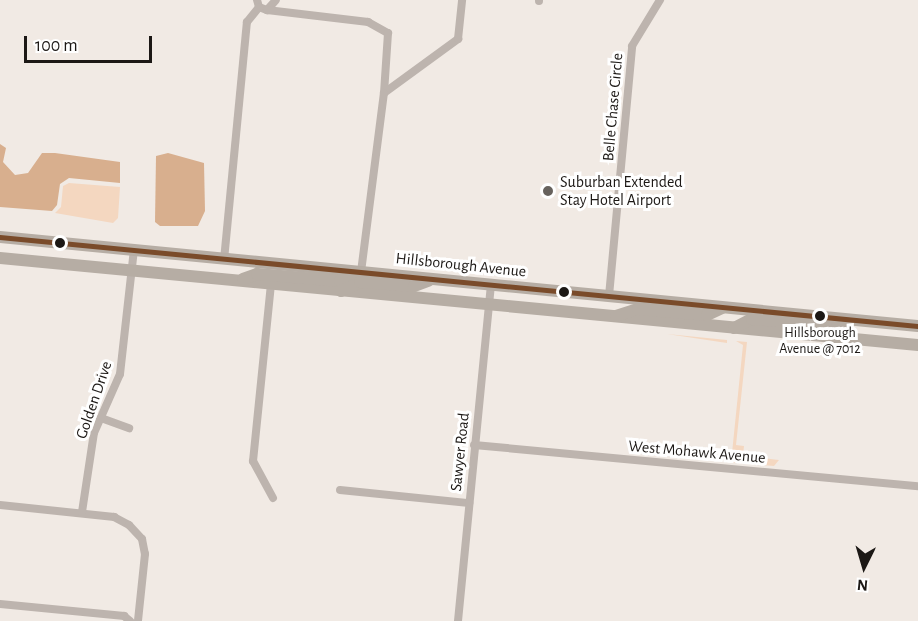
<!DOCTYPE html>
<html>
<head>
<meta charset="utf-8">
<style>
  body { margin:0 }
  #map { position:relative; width:918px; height:621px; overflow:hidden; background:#f1eae4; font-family:"Alegreya Sans",sans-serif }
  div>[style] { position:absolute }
  .green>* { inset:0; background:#f4d7c0 }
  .water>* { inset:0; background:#d8af8e }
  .street>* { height:8px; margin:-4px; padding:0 4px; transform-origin:4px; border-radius:4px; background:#bdb4ae }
  .primary>* { height:12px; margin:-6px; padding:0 6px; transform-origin:6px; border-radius:6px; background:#b6ada4 }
  .bus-1>* { height:4.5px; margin:-2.25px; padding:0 2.25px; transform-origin:2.25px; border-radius:2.25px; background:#7a4b2a }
  .dots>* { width:16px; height:16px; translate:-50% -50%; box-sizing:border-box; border:3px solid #fff; border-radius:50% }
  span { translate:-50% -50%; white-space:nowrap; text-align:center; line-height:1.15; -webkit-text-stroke:6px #fff; paint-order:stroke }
  .bus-label { font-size:14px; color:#1c1815 }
  .street-label { font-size:16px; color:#1c1815 }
  .poi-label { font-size:16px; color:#1c1815 }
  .left { translate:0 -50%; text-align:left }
  .north { position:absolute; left:834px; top:537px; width:60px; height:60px; -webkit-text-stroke:4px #fff; paint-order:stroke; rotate:185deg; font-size:16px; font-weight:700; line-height:24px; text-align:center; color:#1c1815 }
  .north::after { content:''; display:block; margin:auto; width:21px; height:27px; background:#1c1815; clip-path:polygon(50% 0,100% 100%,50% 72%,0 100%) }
  .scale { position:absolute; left:24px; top:36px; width:128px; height:27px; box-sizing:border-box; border:3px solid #1c1815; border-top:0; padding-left:8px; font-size:18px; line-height:21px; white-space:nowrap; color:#1c1815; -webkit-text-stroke:4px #fff; paint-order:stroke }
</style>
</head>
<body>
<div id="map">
  <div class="green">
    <i style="clip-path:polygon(69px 183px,120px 187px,118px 218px,113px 223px,55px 213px,61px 207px,63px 186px)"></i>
    <i style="clip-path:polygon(667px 334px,727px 340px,727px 343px)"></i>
    <i style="clip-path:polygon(736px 341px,747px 342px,736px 445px,744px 446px,743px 456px,779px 460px,774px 466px,725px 462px,720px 456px,720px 453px,732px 453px,743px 345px)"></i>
  </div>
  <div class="water">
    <i style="clip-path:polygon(0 144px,6px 148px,3px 162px,15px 175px,28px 173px,42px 153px,55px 153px,120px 162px,120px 183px,69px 178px,60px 184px,57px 205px,52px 211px,0 207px)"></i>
    <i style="clip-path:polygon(168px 153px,204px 163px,205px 211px,198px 226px,160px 226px,155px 222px,156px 156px)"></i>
  </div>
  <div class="street">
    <i style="left:257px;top:0;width:7px;rotate:74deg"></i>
    <i style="left:259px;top:7px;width:9px;rotate:21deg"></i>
    <i style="left:267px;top:10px;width:13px;rotate:-48deg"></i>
    <i style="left:539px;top:1px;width:1px;rotate:-90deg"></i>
    <i style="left:267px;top:10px;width:102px;rotate:6.8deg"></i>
    <i style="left:368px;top:22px;width:23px;rotate:29deg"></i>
    <i style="left:388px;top:33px;width:60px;rotate:93.8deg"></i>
    <i style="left:384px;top:93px;width:92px;rotate:-36.1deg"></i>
    <i style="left:458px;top:39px;width:39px;rotate:-84deg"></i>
    <i style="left:224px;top:260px;width:239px;rotate:-84.5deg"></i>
    <i style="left:247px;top:22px;width:19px;rotate:-51deg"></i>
    <i style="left:361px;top:272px;width:180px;rotate:-82.7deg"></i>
    <i style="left:271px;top:284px;width:178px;rotate:95.8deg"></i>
    <i style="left:253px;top:461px;width:42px;rotate:61.6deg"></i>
    <i style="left:609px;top:296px;width:251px;rotate:-84.7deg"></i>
    <i style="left:632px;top:46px;width:54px;rotate:-58.7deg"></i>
    <i style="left:101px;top:418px;width:30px;rotate:20deg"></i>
    <i style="left:474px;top:445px;width:446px;rotate:5.3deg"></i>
    <i style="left:340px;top:490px;width:130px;rotate:5.8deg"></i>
    <i style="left:0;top:505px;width:115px;rotate:6deg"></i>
    <i style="left:114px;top:517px;width:17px;rotate:28deg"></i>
    <i style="left:129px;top:525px;width:19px;rotate:47deg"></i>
    <i style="left:142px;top:539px;width:15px;rotate:79deg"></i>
    <i style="left:145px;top:554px;width:67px;rotate:96deg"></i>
    <i style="left:82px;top:512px;width:80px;rotate:-81.4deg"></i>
    <i style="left:94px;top:433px;width:64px;rotate:-66.2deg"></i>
    <i style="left:120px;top:374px;width:125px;rotate:-83.6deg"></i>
    <i style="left:0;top:604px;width:125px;rotate:5.5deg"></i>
    <i style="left:124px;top:616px;width:8px;rotate:40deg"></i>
    <i style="left:458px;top:621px;width:337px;rotate:-84.4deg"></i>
  </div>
  <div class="primary">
    <i style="left:0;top:237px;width:922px;rotate:5.54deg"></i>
    <i style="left:0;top:258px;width:922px;rotate:5.41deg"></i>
    <i style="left:243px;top:279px;width:15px;rotate:-20deg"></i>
    <i style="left:257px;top:274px;width:83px;rotate:4.8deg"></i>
    <i style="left:340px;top:281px;width:22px;rotate:-24deg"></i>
    <i style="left:341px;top:291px;width:21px;rotate:-25deg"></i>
    <i style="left:360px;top:282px;width:54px;rotate:4.2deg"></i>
    <i style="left:414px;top:286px;width:15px;rotate:-20deg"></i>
    <i style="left:616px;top:316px;width:23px;rotate:-18deg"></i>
    <i style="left:638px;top:309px;width:69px;rotate:5deg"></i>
    <i style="left:707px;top:315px;width:17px;rotate:-25deg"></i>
    <i style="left:734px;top:328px;width:20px;rotate:-27deg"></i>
    <i style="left:752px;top:319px;width:85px;rotate:4.7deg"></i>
    <i style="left:837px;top:326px;width:9px;rotate:-13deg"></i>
  </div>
  <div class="bus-1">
    <i style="left:0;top:237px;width:922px;rotate:5.54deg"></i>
  </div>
  <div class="dots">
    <i style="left:548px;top:191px;background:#67625d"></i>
    <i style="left:60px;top:243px;background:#1c1815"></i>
    <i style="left:564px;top:292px;background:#1c1815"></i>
    <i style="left:820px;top:316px;background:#1c1815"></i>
  </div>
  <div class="bus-label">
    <span style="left:820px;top:341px">Hillsborough<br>Avenue @ 7012</span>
  </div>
  <div class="street-label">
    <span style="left:613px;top:107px;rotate:-85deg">Belle Chase Circle</span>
    <span style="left:461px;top:265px;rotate:6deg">Hillsborough Avenue</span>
    <span style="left:94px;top:400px;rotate:-71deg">Golden Drive</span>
    <span style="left:460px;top:452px;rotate:-84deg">Sawyer Road</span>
    <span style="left:697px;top:452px;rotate:5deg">West Mohawk Avenue</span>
  </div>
  <div class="poi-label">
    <span class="left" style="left:560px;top:191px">Suburban Extended<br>Stay Hotel Airport</span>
  </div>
  <div class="north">N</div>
  <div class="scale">100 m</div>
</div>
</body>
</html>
